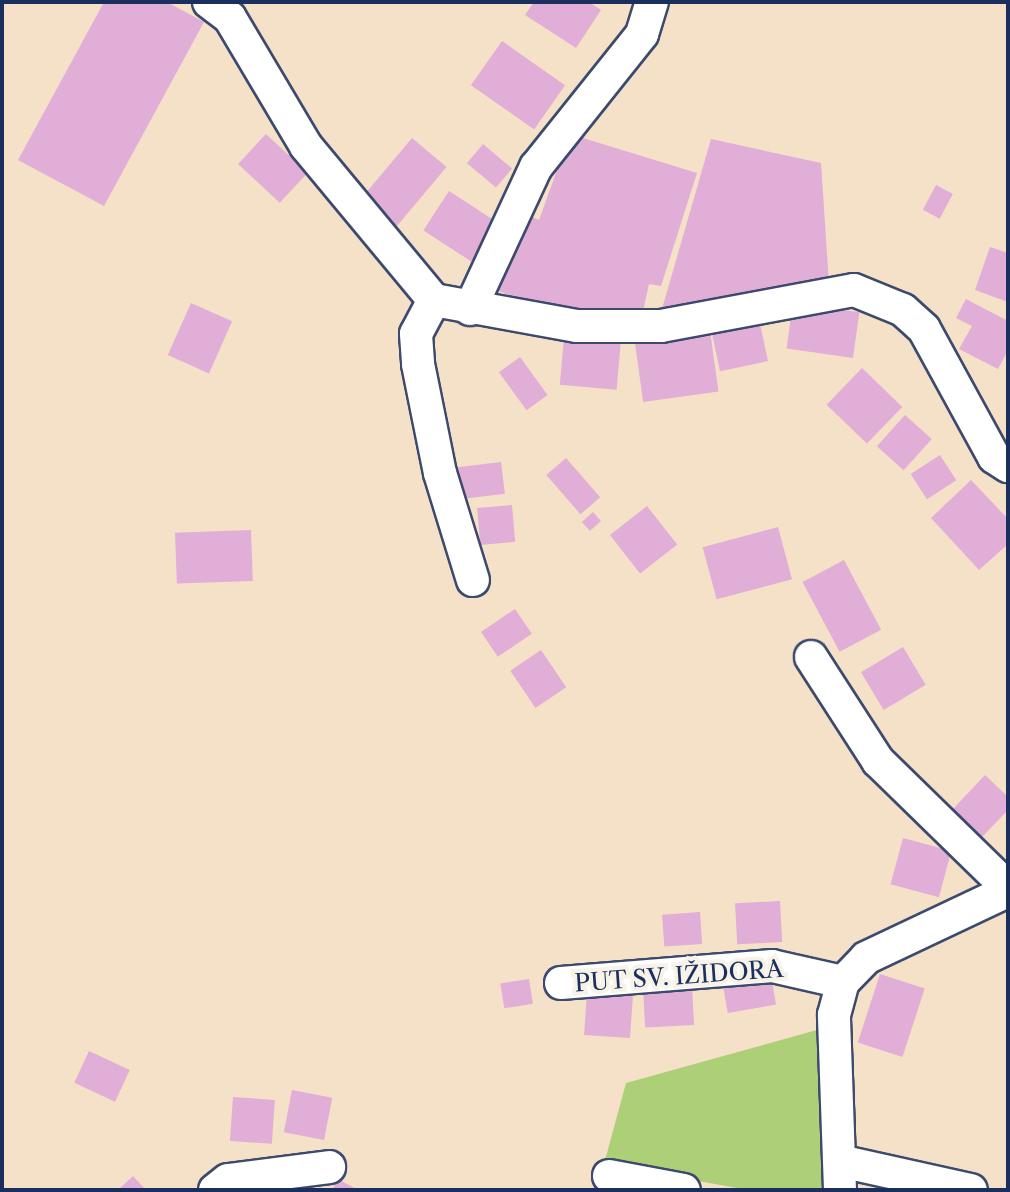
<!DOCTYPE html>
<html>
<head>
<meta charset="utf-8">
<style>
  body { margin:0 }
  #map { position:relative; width:1010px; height:1192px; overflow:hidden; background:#f5e1c8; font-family:"Libre Caslon Text",serif }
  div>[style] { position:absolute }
  .green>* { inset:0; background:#adcf77 }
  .building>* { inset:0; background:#e0aed6; transform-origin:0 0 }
  .roads { filter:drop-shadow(2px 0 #3c4a6e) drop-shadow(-2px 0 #3c4a6e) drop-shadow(0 2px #3c4a6e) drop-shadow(0 -2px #3c4a6e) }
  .minor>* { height:32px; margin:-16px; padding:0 16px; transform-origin:16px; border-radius:16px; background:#fff }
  span { translate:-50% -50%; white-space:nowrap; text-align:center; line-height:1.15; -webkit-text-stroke:8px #f7f3e8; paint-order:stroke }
  .street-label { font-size:24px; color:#1b2f5e }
  .frame { position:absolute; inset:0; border:4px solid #1b2f5e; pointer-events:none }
</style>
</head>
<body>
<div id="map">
  <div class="green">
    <i style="clip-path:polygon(824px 1028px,823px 1190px,748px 1190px,604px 1164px,626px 1083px)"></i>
  </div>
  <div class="building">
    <i style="clip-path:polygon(104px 2px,167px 2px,204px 22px,104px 206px,18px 160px)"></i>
    <i style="clip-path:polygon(534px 2px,589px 2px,601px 10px,576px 48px,525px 15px)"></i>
    <i style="left:502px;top:41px;width:77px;height:54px;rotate:35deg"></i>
    <i style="left:266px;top:134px;width:57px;height:41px;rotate:43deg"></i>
    <i style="clip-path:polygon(570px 134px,697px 173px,661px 286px,649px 284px,642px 316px,560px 313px,490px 288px,526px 214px,539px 220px)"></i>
    <i style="left:412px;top:138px;width:45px;height:77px;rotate:40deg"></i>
    <i style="clip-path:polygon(711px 139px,821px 163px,829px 284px,660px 316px)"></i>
    <i style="left:483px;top:144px;width:38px;height:25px;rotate:40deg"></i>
    <i style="left:936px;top:185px;width:19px;height:28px;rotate:28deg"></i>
    <i style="left:449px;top:191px;width:59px;height:47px;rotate:33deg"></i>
    <i style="clip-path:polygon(990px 247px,1008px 253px,1008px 302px,975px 290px)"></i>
    <i style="clip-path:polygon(966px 299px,1008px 321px,1008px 350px,998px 369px,959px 349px,972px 326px,956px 318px)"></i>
    <i style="left:191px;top:303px;width:45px;height:57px;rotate:24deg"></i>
    <i style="left:793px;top:303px;width:67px;height:46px;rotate:8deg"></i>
    <i style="left:759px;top:319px;width:43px;height:49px;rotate:78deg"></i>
    <i style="left:710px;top:331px;width:61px;height:76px;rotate:82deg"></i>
    <i style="left:564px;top:337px;width:57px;height:48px;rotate:5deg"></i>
    <i style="left:520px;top:357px;width:47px;height:26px;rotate:54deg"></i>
    <i style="left:862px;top:368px;width:56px;height:51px;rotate:44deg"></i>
    <i style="left:905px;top:415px;width:36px;height:42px;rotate:42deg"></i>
    <i style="left:940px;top:455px;width:30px;height:35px;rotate:57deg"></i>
    <i style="left:566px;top:458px;width:52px;height:26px;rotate:49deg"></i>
    <i style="left:501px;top:462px;width:32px;height:52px;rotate:83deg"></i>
    <i style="clip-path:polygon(971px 480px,1008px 519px,1008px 544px,979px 570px,931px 518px)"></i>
    <i style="left:512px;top:505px;width:37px;height:35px;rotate:85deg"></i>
    <i style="left:647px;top:506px;width:49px;height:47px;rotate:52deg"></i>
    <i style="left:593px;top:512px;width:12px;height:15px;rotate:48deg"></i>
    <i style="left:778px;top:527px;width:54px;height:78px;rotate:75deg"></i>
    <i style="left:251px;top:530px;width:51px;height:76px;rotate:88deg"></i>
    <i style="left:844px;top:560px;width:79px;height:47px;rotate:62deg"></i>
    <i style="left:515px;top:609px;width:30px;height:41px;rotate:56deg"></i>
    <i style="left:903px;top:647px;width:44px;height:49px;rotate:59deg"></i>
    <i style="left:541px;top:650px;width:45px;height:37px;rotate:56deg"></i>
    <i style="clip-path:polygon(985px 775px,1008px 797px,1008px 810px,982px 837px,953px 809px)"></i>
    <i style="left:903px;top:838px;width:50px;height:48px;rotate:15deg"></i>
    <i style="left:780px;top:901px;width:41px;height:45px;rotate:87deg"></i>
    <i style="left:700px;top:912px;width:32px;height:38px;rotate:86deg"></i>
    <i style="left:880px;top:974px;width:47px;height:72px;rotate:18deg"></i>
    <i style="left:771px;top:976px;width:29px;height:49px;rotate:80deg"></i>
    <i style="left:529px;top:979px;width:25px;height:29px;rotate:81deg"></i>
    <i style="left:692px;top:986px;width:39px;height:49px;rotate:87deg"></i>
    <i style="left:587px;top:993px;width:46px;height:42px;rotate:4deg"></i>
    <i style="left:89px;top:1051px;width:45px;height:35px;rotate:25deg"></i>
    <i style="left:292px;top:1090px;width:41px;height:43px;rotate:11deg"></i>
    <i style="left:233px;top:1097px;width:42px;height:44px;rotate:4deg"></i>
    <i style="clip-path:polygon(133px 1176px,146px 1190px,118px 1190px)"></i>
    <i style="clip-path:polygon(338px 1179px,358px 1190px,332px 1190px)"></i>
  </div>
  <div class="roads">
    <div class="minor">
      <i style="left:209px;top:2px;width:26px;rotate:37deg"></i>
      <i style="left:230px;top:18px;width:149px;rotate:59.3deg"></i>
      <i style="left:306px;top:146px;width:200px;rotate:50.3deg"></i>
      <i style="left:434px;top:300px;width:145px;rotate:10.3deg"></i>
      <i style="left:577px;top:326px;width:84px"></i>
      <i style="left:661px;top:326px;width:196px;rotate:-10.6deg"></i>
      <i style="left:854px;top:290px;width:53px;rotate:22.2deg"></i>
      <i style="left:903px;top:310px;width:28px;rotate:42deg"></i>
      <i style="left:924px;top:329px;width:146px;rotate:61.3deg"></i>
      <i style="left:994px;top:457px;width:17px;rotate:33deg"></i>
      <i style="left:434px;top:300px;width:38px;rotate:118deg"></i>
      <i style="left:416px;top:334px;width:30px;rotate:86deg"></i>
      <i style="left:418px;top:364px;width:111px;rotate:78.6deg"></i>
      <i style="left:440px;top:473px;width:112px;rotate:72.9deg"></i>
      <i style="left:470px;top:309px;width:157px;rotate:-65.1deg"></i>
      <i style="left:536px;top:167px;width:170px;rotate:-51.4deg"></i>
      <i style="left:642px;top:34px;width:34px;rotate:-73deg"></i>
      <i style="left:811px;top:657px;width:124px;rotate:57.2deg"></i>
      <i style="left:878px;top:761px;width:182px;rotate:44.3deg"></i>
      <i style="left:561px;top:983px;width:212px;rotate:-4.6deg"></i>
      <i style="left:772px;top:966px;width:73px;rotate:12.7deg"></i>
      <i style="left:840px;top:1161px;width:134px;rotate:12.5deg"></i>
      <i style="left:609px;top:1176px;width:76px;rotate:10.6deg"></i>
      <i style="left:215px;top:1190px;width:16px;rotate:-38deg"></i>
      <i style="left:228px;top:1180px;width:102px;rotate:-7.3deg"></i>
      <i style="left:840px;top:1190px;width:175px;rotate:-92deg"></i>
      <i style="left:834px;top:1015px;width:34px;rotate:-75deg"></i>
      <i style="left:843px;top:982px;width:33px;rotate:-46deg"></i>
      <i style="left:866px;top:958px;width:157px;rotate:-25.3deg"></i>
    </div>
  </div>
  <div class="street-label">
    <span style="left:679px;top:976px;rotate:-4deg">PUT SV. IŽIDORA</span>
  </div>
  <div class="frame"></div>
</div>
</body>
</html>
